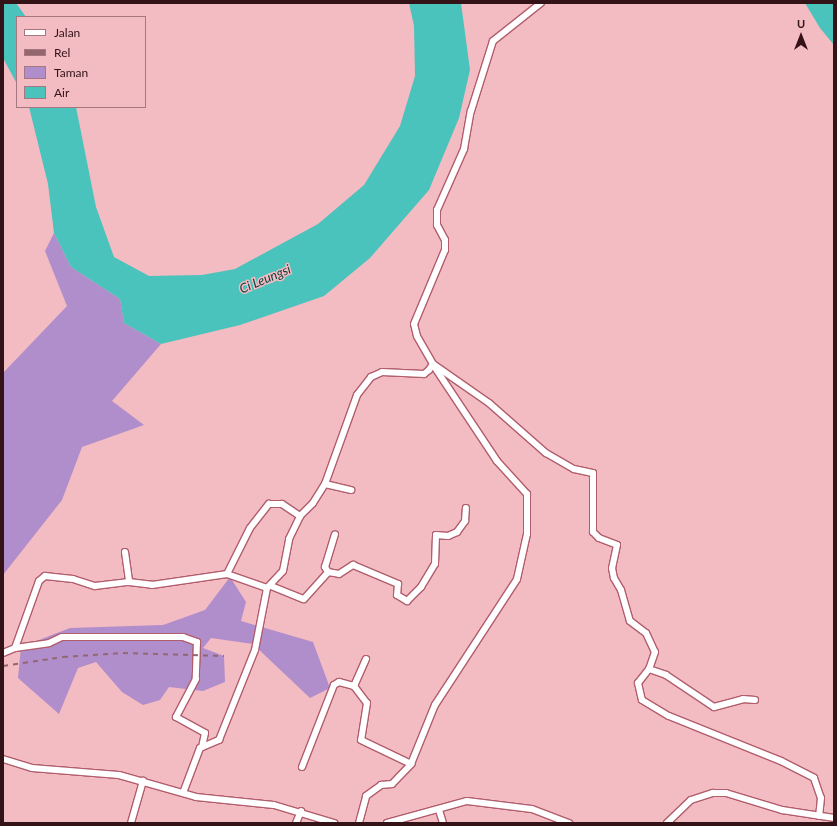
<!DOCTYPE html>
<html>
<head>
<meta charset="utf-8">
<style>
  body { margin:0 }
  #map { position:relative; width:837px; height:826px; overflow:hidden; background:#f3bbc2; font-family:Lato,sans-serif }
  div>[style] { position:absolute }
  .green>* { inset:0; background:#b08dcb }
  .water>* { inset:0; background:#49c3bc }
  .roads { filter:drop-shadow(1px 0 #b15d6c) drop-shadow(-1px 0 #b15d6c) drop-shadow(0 1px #b15d6c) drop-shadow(0 -1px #b15d6c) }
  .street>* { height:6px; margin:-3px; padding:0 3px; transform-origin:3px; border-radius:3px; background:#fff }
  .rail>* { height:2px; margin-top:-1px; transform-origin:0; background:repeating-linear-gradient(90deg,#93676d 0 5px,transparent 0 10px) }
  span { translate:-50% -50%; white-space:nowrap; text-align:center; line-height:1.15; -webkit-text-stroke:3px #f3bbc2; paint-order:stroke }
  .water-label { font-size:13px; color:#0a423f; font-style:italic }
  .frame { position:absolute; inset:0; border:4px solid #331218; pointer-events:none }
  .legend { position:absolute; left:16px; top:16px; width:130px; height:92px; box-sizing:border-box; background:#f3bbc2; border:1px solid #a6777e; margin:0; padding:5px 7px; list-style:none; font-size:12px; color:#331218 }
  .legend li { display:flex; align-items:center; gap:8px; height:20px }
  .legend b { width:20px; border:1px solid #a6777e }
  .north { position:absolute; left:781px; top:16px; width:40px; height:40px; -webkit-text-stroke:3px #f3bbc2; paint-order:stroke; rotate:0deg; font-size:11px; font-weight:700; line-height:16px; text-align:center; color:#331218 }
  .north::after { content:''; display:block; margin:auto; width:14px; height:18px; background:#331218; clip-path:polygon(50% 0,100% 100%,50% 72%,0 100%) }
</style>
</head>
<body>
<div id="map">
  <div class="green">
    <i style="clip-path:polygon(54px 233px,71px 267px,120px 299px,124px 323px,161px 344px,112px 401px,144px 425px,82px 447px,62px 500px,3px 575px,3px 373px,67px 306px,45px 251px)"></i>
    <i style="clip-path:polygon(230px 577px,246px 602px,241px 621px,313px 642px,330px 688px,310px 698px,253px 644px,211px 638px,203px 648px,224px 656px,225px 682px,203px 691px,169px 687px,160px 700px,143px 705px,122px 692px,96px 662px,78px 668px,59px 714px,18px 678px,21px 647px,70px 628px,163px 625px,205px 610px)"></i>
  </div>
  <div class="water">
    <i style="clip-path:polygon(3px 3px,16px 3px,26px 17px,17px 17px,17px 84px,3px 58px)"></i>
    <i style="clip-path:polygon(409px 3px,461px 3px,470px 70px,459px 118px,429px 190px,370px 258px,324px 296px,240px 325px,161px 344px,124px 323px,120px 299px,71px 267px,54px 233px,48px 184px,29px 107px,76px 107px,96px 207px,114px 257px,149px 276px,202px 275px,235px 269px,318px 224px,364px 185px,400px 126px,415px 76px,414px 26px)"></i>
    <i style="clip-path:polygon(805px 3px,834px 3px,834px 45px,820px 28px)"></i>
  </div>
  <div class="roads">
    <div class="street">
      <i style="left:433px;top:364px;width:68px;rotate:34.9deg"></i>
      <i style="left:489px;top:403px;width:76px;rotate:41.3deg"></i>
      <i style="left:546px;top:453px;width:32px;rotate:30deg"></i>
      <i style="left:574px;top:469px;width:19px;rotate:12deg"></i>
      <i style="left:593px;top:473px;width:59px;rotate:90deg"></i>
      <i style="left:593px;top:532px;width:8px;rotate:45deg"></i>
      <i style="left:599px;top:538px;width:19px;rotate:21deg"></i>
      <i style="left:617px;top:545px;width:24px;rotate:102deg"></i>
      <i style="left:612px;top:568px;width:10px;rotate:79deg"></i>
      <i style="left:614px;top:578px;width:14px;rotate:60deg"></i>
      <i style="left:621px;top:590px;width:32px;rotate:74deg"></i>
      <i style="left:630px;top:621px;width:20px;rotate:37deg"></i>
      <i style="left:646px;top:633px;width:21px;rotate:65deg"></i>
      <i style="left:655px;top:652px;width:18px;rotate:109deg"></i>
      <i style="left:649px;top:669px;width:18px;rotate:128deg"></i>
      <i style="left:638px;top:683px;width:17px;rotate:77deg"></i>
      <i style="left:642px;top:700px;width:31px;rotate:31deg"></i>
      <i style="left:669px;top:716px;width:121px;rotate:21.9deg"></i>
      <i style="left:781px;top:761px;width:37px;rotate:27deg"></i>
      <i style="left:814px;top:778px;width:21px;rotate:71deg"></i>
      <i style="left:821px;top:798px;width:18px;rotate:96deg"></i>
      <i style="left:325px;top:484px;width:27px;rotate:13deg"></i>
      <i style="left:125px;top:552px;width:30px;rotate:82deg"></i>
      <i style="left:328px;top:572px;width:6px;rotate:-121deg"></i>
      <i style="left:325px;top:567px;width:34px;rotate:-73deg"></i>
      <i style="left:227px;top:574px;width:42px;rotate:19.3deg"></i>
      <i style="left:271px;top:586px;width:35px;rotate:22deg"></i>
      <i style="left:304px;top:599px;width:36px;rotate:-48deg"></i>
      <i style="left:328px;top:572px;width:11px;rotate:10deg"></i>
      <i style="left:339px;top:574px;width:17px;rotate:-33deg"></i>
      <i style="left:353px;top:565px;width:49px;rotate:22.9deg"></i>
      <i style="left:398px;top:584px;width:11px;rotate:95deg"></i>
      <i style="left:397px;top:595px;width:12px;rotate:31deg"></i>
      <i style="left:407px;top:601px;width:20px;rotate:-45deg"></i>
      <i style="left:421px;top:587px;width:27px;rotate:-59deg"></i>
      <i style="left:435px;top:564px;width:29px;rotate:-88deg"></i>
      <i style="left:436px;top:535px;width:12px;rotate:5deg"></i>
      <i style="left:448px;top:536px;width:10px;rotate:-24deg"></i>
      <i style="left:457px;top:532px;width:14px;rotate:-54deg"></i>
      <i style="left:465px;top:521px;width:13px;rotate:-86deg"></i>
      <i style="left:15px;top:648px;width:34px;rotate:-8deg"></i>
      <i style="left:49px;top:643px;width:14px;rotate:-25deg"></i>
      <i style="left:62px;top:637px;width:121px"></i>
      <i style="left:183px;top:637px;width:15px;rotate:20deg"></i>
      <i style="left:197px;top:642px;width:37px;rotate:92deg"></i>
      <i style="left:196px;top:679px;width:43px;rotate:117.8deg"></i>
      <i style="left:176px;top:717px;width:33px;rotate:29deg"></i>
      <i style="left:205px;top:733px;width:14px;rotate:102deg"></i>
      <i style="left:3px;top:653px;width:13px;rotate:-23deg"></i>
      <i style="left:15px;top:648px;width:71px;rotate:-70.3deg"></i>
      <i style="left:39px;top:581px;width:8px;rotate:-40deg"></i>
      <i style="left:45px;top:576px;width:28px;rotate:6deg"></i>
      <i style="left:73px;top:579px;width:23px;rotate:18deg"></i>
      <i style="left:95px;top:586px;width:34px;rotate:-7deg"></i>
      <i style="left:129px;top:582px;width:23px;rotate:7deg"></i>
      <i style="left:152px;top:585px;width:76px;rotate:-8.3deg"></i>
      <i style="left:227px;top:574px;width:51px;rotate:-63.4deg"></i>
      <i style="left:250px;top:528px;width:31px;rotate:-52deg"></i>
      <i style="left:269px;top:504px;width:13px"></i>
      <i style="left:282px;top:504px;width:22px;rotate:34deg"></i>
      <i style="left:300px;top:516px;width:18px;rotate:-45deg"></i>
      <i style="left:313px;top:503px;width:22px;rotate:-58deg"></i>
      <i style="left:325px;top:484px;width:95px;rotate:-70.2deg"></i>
      <i style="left:357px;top:395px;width:23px;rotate:-52deg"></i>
      <i style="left:371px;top:377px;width:12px;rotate:-24deg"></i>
      <i style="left:382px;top:372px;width:42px;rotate:2.7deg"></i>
      <i style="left:424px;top:374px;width:6px;rotate:-39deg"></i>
      <i style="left:429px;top:370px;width:7px;rotate:-56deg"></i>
      <i style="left:433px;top:364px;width:32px;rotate:-120deg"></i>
      <i style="left:417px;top:336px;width:12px;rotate:-104deg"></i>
      <i style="left:414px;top:324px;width:80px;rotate:-67.3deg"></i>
      <i style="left:445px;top:250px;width:10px;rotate:-90deg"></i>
      <i style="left:445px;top:240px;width:17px;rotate:-118deg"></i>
      <i style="left:437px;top:225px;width:15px;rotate:-90deg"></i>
      <i style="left:437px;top:210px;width:67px;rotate:-66.1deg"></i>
      <i style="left:464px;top:149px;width:39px;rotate:-80deg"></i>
      <i style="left:471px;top:111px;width:73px;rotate:-72.6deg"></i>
      <i style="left:493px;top:41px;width:61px;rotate:-38.4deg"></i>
      <i style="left:366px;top:659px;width:30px;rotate:114deg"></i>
      <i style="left:354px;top:686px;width:21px;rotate:53deg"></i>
      <i style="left:367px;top:703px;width:37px;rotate:99deg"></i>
      <i style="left:361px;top:740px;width:55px;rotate:25.6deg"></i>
      <i style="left:649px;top:669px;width:18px;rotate:19deg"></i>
      <i style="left:666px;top:675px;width:58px;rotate:33.7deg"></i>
      <i style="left:714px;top:707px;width:30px;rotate:-15deg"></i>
      <i style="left:743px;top:699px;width:12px;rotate:5deg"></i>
      <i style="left:3px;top:759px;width:30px;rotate:17deg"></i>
      <i style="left:32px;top:768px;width:87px;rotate:4.6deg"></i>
      <i style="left:119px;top:775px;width:80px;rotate:15.9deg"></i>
      <i style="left:196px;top:797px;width:78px;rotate:5.9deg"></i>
      <i style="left:274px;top:805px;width:63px;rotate:16.7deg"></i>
      <i style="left:302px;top:767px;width:88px;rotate:-68.7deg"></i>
      <i style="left:334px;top:685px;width:6px;rotate:-31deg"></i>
      <i style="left:339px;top:682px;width:16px;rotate:15deg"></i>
      <i style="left:183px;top:793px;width:48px;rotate:-69.3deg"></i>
      <i style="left:200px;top:748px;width:21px;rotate:-23deg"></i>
      <i style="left:219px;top:740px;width:97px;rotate:-68.2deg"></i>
      <i style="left:255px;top:650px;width:63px;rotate:-79deg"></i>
      <i style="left:267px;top:588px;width:23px;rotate:-47deg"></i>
      <i style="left:283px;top:571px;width:33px;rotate:-79deg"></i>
      <i style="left:289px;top:539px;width:25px;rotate:-64deg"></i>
      <i style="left:439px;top:810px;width:14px;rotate:73deg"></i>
      <i style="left:131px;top:823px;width:44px;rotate:-74.1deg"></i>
      <i style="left:296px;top:823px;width:13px;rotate:-67deg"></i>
      <i style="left:359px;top:823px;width:28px;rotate:-75deg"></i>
      <i style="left:366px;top:796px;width:19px;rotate:-36deg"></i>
      <i style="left:381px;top:785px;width:11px;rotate:-5deg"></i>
      <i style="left:392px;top:784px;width:28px;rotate:-46deg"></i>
      <i style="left:411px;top:764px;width:64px;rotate:-67.9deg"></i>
      <i style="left:435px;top:705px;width:150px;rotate:-56.9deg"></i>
      <i style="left:517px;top:579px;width:46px;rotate:-77.5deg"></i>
      <i style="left:527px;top:534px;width:40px;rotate:-90deg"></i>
      <i style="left:527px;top:494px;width:45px;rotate:-132.3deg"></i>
      <i style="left:497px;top:461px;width:114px;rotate:-123.6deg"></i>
      <i style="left:387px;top:823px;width:83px;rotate:-15.4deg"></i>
      <i style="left:467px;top:801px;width:65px;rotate:7deg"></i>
      <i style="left:532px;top:809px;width:40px;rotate:21deg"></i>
      <i style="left:667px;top:823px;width:33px;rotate:-44deg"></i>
      <i style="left:691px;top:800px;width:23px;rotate:-18deg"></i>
      <i style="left:713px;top:793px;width:13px"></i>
      <i style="left:726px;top:793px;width:59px;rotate:16.9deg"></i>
      <i style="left:782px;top:810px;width:53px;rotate:8.7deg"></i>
    </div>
  </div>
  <div class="rail">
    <i style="left:3px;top:666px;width:61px;rotate:-8.5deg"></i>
    <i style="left:63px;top:657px;width:60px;rotate:-3.8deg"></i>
    <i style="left:123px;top:653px;width:101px;rotate:1.7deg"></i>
  </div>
  <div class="water-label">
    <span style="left:265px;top:279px;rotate:-23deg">Ci Leungsi</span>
  </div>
  <div class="frame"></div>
  <ul class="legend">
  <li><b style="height:5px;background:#fff"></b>Jalan</li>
  <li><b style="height:5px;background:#93676d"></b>Rel</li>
  <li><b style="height:11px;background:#b08dcb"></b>Taman</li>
  <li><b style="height:11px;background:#49c3bc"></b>Air</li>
  </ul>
  <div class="north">U</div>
</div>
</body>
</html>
